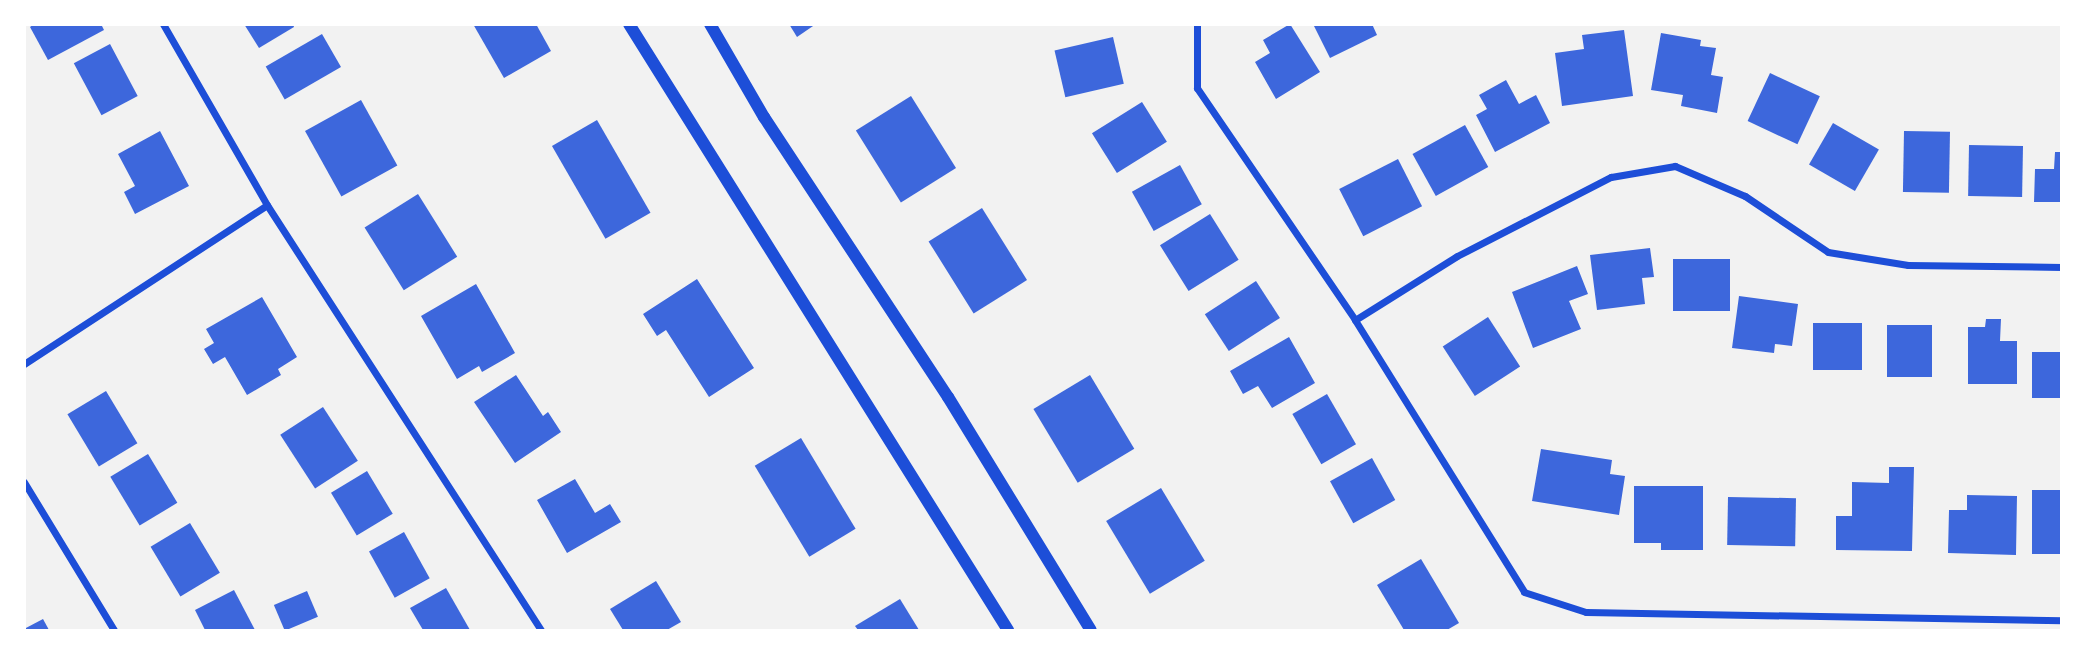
<!DOCTYPE html>
<html>
<head>
<meta charset="utf-8">
<style>
  body { margin:0 }
  #map { position:relative; width:2086px; height:655px; overflow:hidden; background:#f2f2f2; font-family:"Space Grotesk",sans-serif }
  div>[style] { position:absolute }
  .building>* { inset:0; background:#3d67dc; transform-origin:0 0 }
  .minor>* { height:7px; margin:-3.5px; padding:0 3.5px; transform-origin:3.5px; border-radius:3.5px; background:#1d4ed8 }
  .tertiary>* { height:12px; margin:-6px; padding:0 6px; transform-origin:6px; border-radius:6px; background:#1d4ed8 }
  span { translate:-50% -50%; white-space:nowrap; text-align:center; line-height:1.15; -webkit-text-stroke:5px #fff; paint-order:stroke }
  .frame { position:absolute; inset:0; border:26px solid #fff; pointer-events:none }
</style>
</head>
<body>
<div id="map">
  <div class="building">
    <i style="clip-path:polygon(34px 24px,101px 24px,104px 30px,48px 60px,30px 27px)"></i>
    <i style="clip-path:polygon(244px 24px,293px 24px,294px 27px,259px 48px)"></i>
    <i style="clip-path:polygon(473px 24px,536px 24px,551px 51px,504px 78px)"></i>
    <i style="clip-path:polygon(789px 24px,816px 24px,797px 37px)"></i>
    <i style="clip-path:polygon(1290px 24px,1320px 72px,1276px 99px,1255px 62px,1270px 53px,1263px 40px)"></i>
    <i style="clip-path:polygon(1313px 24px,1372px 24px,1377px 35px,1330px 58px)"></i>
    <i style="clip-path:polygon(1624px 30px,1633px 96px,1562px 106px,1555px 53px,1584px 49px,1582px 35px)"></i>
    <i style="clip-path:polygon(1661px 33px,1701px 40px,1700px 46px,1716px 48px,1711px 75px,1723px 77px,1717px 113px,1681px 106px,1683px 95px,1651px 90px)"></i>
    <i style="left:322px;top:34px;width:38px;height:65px;rotate:60deg"></i>
    <i style="left:1113px;top:37px;width:48px;height:60px;rotate:77deg"></i>
    <i style="left:110px;top:44px;width:59px;height:41px;rotate:62deg"></i>
    <i style="left:1770px;top:73px;width:55px;height:53px;rotate:25deg"></i>
    <i style="clip-path:polygon(1506px 80px,1519px 104px,1536px 95px,1550px 123px,1495px 152px,1476px 115px,1487px 109px,1479px 95px)"></i>
    <i style="left:911px;top:96px;width:85px;height:65px;rotate:58deg"></i>
    <i style="left:361px;top:100px;width:75px;height:64px;rotate:61deg"></i>
    <i style="left:1142px;top:102px;width:47px;height:59px;rotate:58deg"></i>
    <i style="left:597px;top:120px;width:107px;height:52px;rotate:60deg"></i>
    <i style="left:1833px;top:123px;width:53px;height:48px;rotate:30deg"></i>
    <i style="left:1465px;top:125px;width:48px;height:60px;rotate:61deg"></i>
    <i style="clip-path:polygon(160px 131px,189px 186px,135px 214px,124px 192px,135px 186px,118px 154px)"></i>
    <i style="left:1904px;top:131px;width:46px;height:61px;rotate:1deg"></i>
    <i style="left:1969px;top:145px;width:54px;height:51px;rotate:1deg"></i>
    <i style="clip-path:polygon(2055px 152px,2062px 152px,2062px 202px,2034px 202px,2035px 169px,2054px 169px)"></i>
    <i style="left:1398px;top:159px;width:53px;height:66px;rotate:63deg"></i>
    <i style="left:1180px;top:165px;width:45px;height:55px;rotate:61deg"></i>
    <i style="left:418px;top:194px;width:74px;height:63px;rotate:58deg"></i>
    <i style="left:982px;top:208px;width:85px;height:63px;rotate:58deg"></i>
    <i style="left:1210px;top:214px;width:54px;height:59px;rotate:58deg"></i>
    <i style="clip-path:polygon(1650px 248px,1654px 277px,1642px 278px,1645px 304px,1597px 310px,1590px 255px)"></i>
    <i style="left:1673px;top:259px;width:57px;height:52px"></i>
    <i style="clip-path:polygon(1577px 266px,1588px 294px,1569px 301px,1581px 329px,1533px 348px,1512px 292px)"></i>
    <i style="clip-path:polygon(697px 279px,754px 368px,709px 397px,666px 330px,657px 336px,643px 314px)"></i>
    <i style="left:1256px;top:281px;width:44px;height:61px;rotate:57deg"></i>
    <i style="clip-path:polygon(476px 284px,515px 353px,482px 372px,479px 366px,457px 379px,421px 316px)"></i>
    <i style="clip-path:polygon(1739px 296px,1798px 304px,1792px 346px,1775px 344px,1774px 353px,1732px 348px)"></i>
    <i style="clip-path:polygon(262px 297px,297px 357px,278px 369px,281px 375px,247px 395px,225px 357px,213px 364px,204px 349px,214px 343px,206px 329px)"></i>
    <i style="left:1488px;top:317px;width:59px;height:54px;rotate:57deg"></i>
    <i style="clip-path:polygon(1986px 319px,2001px 319px,2000px 341px,2017px 341px,2017px 384px,1968px 384px,1968px 327px,1985px 327px)"></i>
    <i style="left:1813px;top:323px;width:49px;height:47px"></i>
    <i style="left:1887px;top:325px;width:45px;height:52px"></i>
    <i style="clip-path:polygon(1289px 337px,1315px 383px,1272px 408px,1258px 386px,1243px 394px,1230px 371px)"></i>
    <i style="left:2032px;top:352px;width:30px;height:46px"></i>
    <i style="clip-path:polygon(516px 375px,543px 416px,548px 412px,561px 432px,515px 463px,474px 402px)"></i>
    <i style="left:1090px;top:375px;width:86px;height:66px;rotate:59deg"></i>
    <i style="left:106px;top:391px;width:61px;height:45px;rotate:59deg"></i>
    <i style="left:1327px;top:394px;width:58px;height:40px;rotate:60deg"></i>
    <i style="left:323px;top:407px;width:64px;height:51px;rotate:57deg"></i>
    <i style="left:801px;top:438px;width:106px;height:54px;rotate:59deg"></i>
    <i style="clip-path:polygon(1541px 449px,1612px 460px,1610px 474px,1625px 476px,1619px 515px,1532px 501px)"></i>
    <i style="left:148px;top:454px;width:57px;height:44px;rotate:59deg"></i>
    <i style="left:1372px;top:458px;width:48px;height:48px;rotate:61deg"></i>
    <i style="clip-path:polygon(1889px 467px,1914px 467px,1912px 551px,1836px 550px,1836px 516px,1852px 516px,1852px 482px,1889px 483px)"></i>
    <i style="left:367px;top:471px;width:50px;height:42px;rotate:59deg"></i>
    <i style="clip-path:polygon(575px 479px,595px 513px,610px 504px,621px 522px,567px 553px,537px 500px)"></i>
    <i style="clip-path:polygon(1634px 486px,1703px 486px,1703px 550px,1661px 550px,1661px 543px,1634px 543px)"></i>
    <i style="left:1161px;top:488px;width:85px;height:64px;rotate:59deg"></i>
    <i style="left:2032px;top:490px;width:30px;height:64px"></i>
    <i style="clip-path:polygon(1967px 495px,2017px 496px,2016px 555px,1948px 553px,1949px 510px,1967px 510px)"></i>
    <i style="left:1728px;top:497px;width:68px;height:48px;rotate:1deg"></i>
    <i style="left:190px;top:523px;width:58px;height:46px;rotate:59deg"></i>
    <i style="left:404px;top:532px;width:53px;height:40px;rotate:61deg"></i>
    <i style="clip-path:polygon(1421px 559px,1459px 623px,1447px 630px,1404px 630px,1377px 585px)"></i>
    <i style="clip-path:polygon(656px 581px,681px 622px,667px 630px,623px 630px,610px 609px)"></i>
    <i style="clip-path:polygon(446px 588px,470px 630px,423px 630px,410px 608px)"></i>
    <i style="clip-path:polygon(234px 590px,255px 630px,205px 630px,195px 610px)"></i>
    <i style="left:307px;top:591px;width:28px;height:36px;rotate:67deg"></i>
    <i style="clip-path:polygon(900px 599px,919px 630px,858px 630px,855px 626px)"></i>
    <i style="clip-path:polygon(43px 619px,49px 630px,24px 630px,24px 629px)"></i>
  </div>
  <div class="minor">
    <i style="left:163px;top:24px;width:209px;rotate:60.1deg"></i>
    <i style="left:267px;top:205px;width:506px;rotate:57.19deg"></i>
    <i style="left:1197px;top:24px;width:64px;rotate:90deg"></i>
    <i style="left:1197px;top:88px;width:281px;rotate:55.7deg"></i>
    <i style="left:1355px;top:320px;width:320px;rotate:58.1deg"></i>
    <i style="left:1524px;top:592px;width:65px;rotate:17.9deg"></i>
    <i style="left:1586px;top:612px;width:476px;rotate:1deg"></i>
    <i style="left:1355px;top:320px;width:120px;rotate:-32.1deg"></i>
    <i style="left:1457px;top:256px;width:173px;rotate:-27.2deg"></i>
    <i style="left:1611px;top:177px;width:65px;rotate:-9.8deg"></i>
    <i style="left:1675px;top:166px;width:76px;rotate:23.2deg"></i>
    <i style="left:1745px;top:196px;width:100px;rotate:34deg"></i>
    <i style="left:1828px;top:252px;width:81px;rotate:9.2deg"></i>
    <i style="left:1908px;top:265px;width:154px;rotate:0.7deg"></i>
    <i style="left:24px;top:364px;width:290px;rotate:-33.2deg"></i>
    <i style="left:24px;top:482px;width:173px;rotate:58.7deg"></i>
  </div>
  <div class="tertiary">
    <i style="left:629px;top:24px;width:715px;rotate:57.98deg"></i>
    <i style="left:710px;top:24px;width:108px;rotate:59.9deg"></i>
    <i style="left:764px;top:117px;width:335px;rotate:56.7deg"></i>
    <i style="left:948px;top:397px;width:273px;rotate:58.5deg"></i>
  </div>
  <div class="frame"></div>
</div>
</body>
</html>
